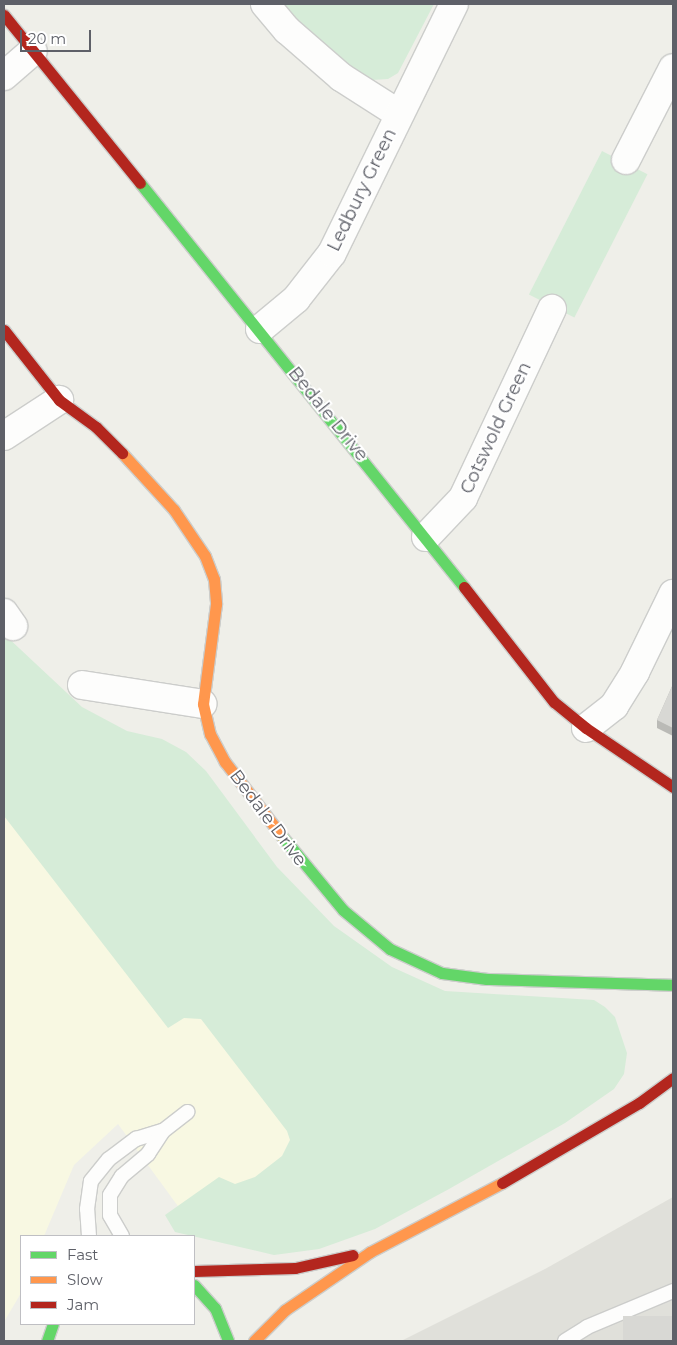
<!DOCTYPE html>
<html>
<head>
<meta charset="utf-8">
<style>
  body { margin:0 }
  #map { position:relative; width:677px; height:1345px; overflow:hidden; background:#efefe9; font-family:Montserrat,sans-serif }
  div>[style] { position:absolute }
  .commercial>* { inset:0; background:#f8f8e2 }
  .industrial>* { inset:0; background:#e0e0da }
  .green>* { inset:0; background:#d6ecd8; transform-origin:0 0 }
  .roads { filter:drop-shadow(1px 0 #cccdcb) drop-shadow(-1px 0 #cccdcb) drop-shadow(0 1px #cccdcb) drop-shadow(0 -1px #cccdcb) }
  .lane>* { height:14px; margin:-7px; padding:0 7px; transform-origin:7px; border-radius:7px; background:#fdfdfc }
  .street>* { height:28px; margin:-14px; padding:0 14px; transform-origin:14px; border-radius:14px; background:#fdfdfc }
  .fast>* { height:11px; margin:-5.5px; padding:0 5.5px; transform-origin:5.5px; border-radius:5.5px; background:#63d668 }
  .slow>* { height:11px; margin:-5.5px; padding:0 5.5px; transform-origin:5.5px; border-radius:5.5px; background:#ff974d }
  .jam>* { height:11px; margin:-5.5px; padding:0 5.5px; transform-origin:5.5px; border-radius:5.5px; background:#b3261e }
  .wall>* { inset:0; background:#babab6 }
  .building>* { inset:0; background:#d8d8d4; transform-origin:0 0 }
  span { translate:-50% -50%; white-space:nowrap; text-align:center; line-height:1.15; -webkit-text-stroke:4px #fff; paint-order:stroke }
  .street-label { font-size:18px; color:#5e6068 }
  .frame { position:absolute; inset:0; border:5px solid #5e6068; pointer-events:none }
  .legend { position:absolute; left:20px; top:1235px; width:175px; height:90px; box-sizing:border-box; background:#fff; border:1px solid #bfbfc3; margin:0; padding:6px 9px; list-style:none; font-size:15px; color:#5e6068 }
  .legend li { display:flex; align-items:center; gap:10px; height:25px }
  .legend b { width:25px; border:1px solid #bfbfc3 }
  .scale { position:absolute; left:20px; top:30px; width:71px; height:22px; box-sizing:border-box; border:2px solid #5e6068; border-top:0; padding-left:6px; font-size:15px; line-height:18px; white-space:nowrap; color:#5e6068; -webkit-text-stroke:4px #fff; paint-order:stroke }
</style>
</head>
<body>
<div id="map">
  <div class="commercial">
    <i style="clip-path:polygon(4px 732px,329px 1146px,199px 1235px,118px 1124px,74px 1165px,44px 1236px,21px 1236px,21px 1293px,4px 1322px)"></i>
  </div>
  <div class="industrial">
    <i style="clip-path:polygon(673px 1197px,673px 1341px,401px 1341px,545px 1269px)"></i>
  </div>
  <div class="green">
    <i style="clip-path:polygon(275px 4px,434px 4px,398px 73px,388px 79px,372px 80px,357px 76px)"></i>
    <i style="left:602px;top:151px;width:51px;height:161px;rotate:27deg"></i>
    <i style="clip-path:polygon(4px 634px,82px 707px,127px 731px,162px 739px,186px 752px,206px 771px,277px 867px,308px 899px,334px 926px,392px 967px,445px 991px,594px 1000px,605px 1007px,615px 1017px,627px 1053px,624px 1074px,614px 1089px,565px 1123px,449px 1189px,375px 1229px,319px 1249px,274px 1255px,175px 1232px,165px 1215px,219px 1177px,235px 1184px,255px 1177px,282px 1156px,290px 1140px,287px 1131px,201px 1019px,184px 1018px,168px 1028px,4px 816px)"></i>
  </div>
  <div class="roads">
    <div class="lane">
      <i style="left:89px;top:1236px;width:27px;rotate:-94deg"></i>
      <i style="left:87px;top:1209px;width:28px;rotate:-82deg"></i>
      <i style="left:91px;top:1181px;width:28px;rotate:-51deg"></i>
      <i style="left:109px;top:1159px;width:34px;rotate:-37deg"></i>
      <i style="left:136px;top:1139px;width:28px;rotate:-17deg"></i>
      <i style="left:122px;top:1236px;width:24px;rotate:-120deg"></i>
      <i style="left:110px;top:1215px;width:20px;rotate:-90deg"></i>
      <i style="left:110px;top:1195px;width:22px;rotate:-58deg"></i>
      <i style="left:122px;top:1176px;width:34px;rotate:-40deg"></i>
      <i style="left:148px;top:1154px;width:27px;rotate:-57deg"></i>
      <i style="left:163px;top:1131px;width:31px;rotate:-38deg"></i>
      <i style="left:565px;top:1341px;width:26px;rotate:-32deg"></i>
      <i style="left:587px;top:1327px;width:93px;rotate:-22.7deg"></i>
    </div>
    <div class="street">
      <i style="left:265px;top:4px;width:34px;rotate:50deg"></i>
      <i style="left:287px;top:30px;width:72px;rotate:41deg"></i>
      <i style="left:341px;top:77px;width:69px;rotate:32.5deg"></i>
      <i style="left:4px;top:76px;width:38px;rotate:-41deg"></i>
      <i style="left:626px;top:160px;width:103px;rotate:-62.9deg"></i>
      <i style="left:260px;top:329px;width:47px;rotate:-39.8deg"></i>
      <i style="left:296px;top:299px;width:58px;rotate:-52deg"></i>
      <i style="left:332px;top:253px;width:277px;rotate:-63.9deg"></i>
      <i style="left:4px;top:436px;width:66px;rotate:-33.2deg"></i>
      <i style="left:426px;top:537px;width:54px;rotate:-46.5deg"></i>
      <i style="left:463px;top:498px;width:209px;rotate:-64.8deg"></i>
      <i style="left:4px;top:613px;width:16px;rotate:55deg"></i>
      <i style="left:82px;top:685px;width:122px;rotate:8.9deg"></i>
      <i style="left:586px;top:728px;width:36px;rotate:-38deg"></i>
      <i style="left:614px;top:706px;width:40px;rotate:-58deg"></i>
      <i style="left:635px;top:672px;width:87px;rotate:-64deg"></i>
    </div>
    <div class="fast">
      <i style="left:140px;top:183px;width:518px;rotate:51.27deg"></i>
      <i style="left:281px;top:835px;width:97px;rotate:50.4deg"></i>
      <i style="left:343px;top:910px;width:61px;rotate:39.7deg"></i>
      <i style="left:390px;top:949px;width:57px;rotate:24.8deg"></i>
      <i style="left:442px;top:973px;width:45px;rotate:7.6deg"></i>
      <i style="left:487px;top:979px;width:186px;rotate:1.8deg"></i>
      <i style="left:194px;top:1285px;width:31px;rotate:48deg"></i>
      <i style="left:215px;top:1308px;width:35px;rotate:68deg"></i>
      <i style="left:47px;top:1341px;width:18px;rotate:-71deg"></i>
    </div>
    <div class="slow">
      <i style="left:122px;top:453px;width:77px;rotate:47.6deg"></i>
      <i style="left:174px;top:510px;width:55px;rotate:56deg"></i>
      <i style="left:205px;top:556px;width:25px;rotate:69deg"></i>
      <i style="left:214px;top:579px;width:25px;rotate:85deg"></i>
      <i style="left:216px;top:604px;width:101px;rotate:97.4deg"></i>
      <i style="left:203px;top:704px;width:31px;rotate:77deg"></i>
      <i style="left:210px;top:734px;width:32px;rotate:62deg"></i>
      <i style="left:225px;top:762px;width:92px;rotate:52.5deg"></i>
      <i style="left:254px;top:1341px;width:44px;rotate:-45deg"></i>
      <i style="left:285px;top:1310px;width:103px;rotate:-34.3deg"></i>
      <i style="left:370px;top:1252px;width:149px;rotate:-27.6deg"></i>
    </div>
    <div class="jam">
      <i style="left:4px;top:15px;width:216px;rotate:51deg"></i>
      <i style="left:4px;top:330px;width:89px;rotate:51.8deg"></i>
      <i style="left:59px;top:400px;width:46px;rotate:36.1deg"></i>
      <i style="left:96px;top:427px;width:37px;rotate:45deg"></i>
      <i style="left:464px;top:587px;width:146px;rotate:52deg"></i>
      <i style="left:554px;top:702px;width:41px;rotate:39.1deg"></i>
      <i style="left:586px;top:728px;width:105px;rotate:34.1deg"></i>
      <i style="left:502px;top:1183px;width:159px;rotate:-30.3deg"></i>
      <i style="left:639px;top:1103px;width:42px;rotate:-36.3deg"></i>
      <i style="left:194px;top:1271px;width:101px;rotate:-1.7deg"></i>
      <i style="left:295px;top:1268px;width:59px;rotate:-12.6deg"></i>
    </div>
  </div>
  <div class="wall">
    <i style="clip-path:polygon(673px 684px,673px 736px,657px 728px,657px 720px)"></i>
  </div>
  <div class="building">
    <i style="clip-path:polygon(673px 684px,673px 728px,657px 720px)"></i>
    <i style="left:673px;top:1316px;width:25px;height:50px;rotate:90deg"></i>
  </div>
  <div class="street-label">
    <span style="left:362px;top:190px;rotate:-64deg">Ledbury Green</span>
    <span style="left:328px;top:414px;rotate:51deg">Bedale Drive</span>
    <span style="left:496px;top:428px;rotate:-65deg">Cotswold Green</span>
    <span style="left:268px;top:818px;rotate:53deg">Bedale Drive</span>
  </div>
  <div class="frame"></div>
  <ul class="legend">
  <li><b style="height:6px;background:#63d668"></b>Fast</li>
  <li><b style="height:6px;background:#ff974d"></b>Slow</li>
  <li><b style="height:6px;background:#b3261e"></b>Jam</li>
  </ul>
  <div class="scale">20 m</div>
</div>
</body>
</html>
